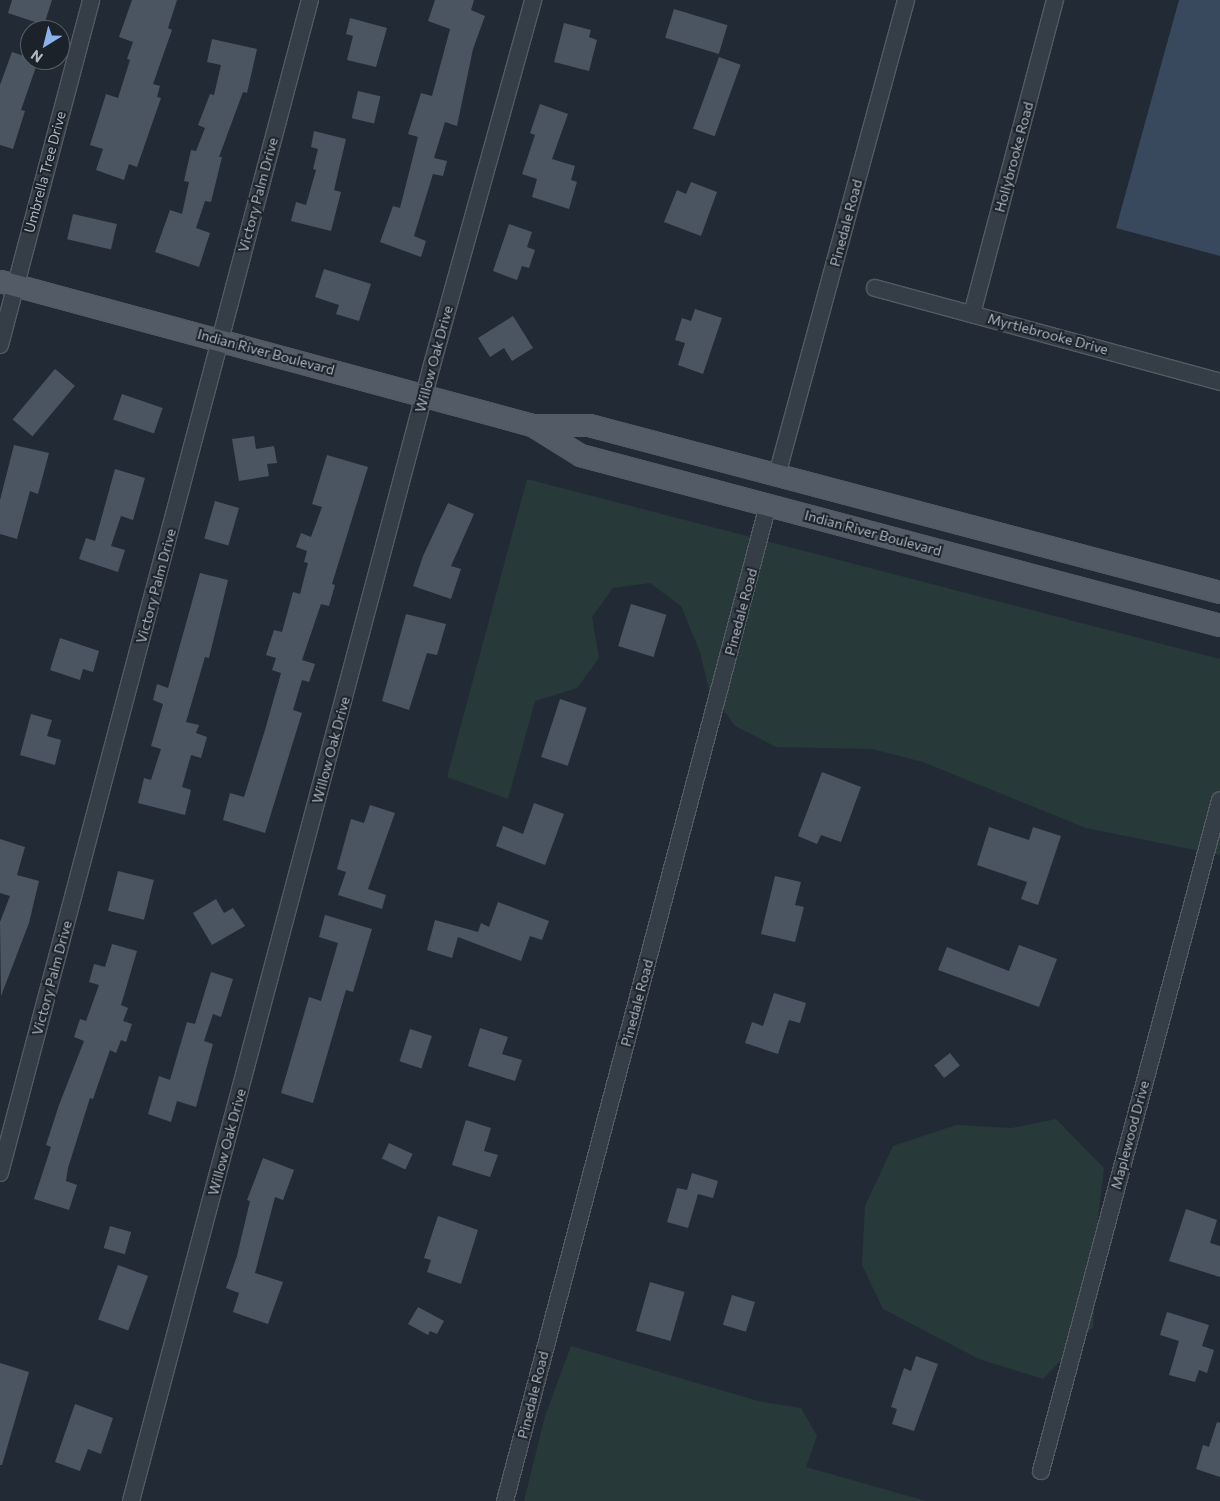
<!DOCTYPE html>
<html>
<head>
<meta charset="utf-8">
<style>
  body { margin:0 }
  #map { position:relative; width:1220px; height:1501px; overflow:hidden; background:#222b35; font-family:Commissioner,sans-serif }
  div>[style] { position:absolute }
  .green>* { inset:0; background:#273938 }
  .water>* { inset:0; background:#39495d }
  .building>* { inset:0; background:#4a5561; transform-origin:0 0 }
  .roads { filter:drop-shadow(1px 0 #535a64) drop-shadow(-1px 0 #535a64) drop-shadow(0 1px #535a64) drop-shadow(0 -1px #535a64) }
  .minor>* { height:16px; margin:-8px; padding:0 8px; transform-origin:8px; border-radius:8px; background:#353d46 }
  .major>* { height:21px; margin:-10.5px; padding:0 10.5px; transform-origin:10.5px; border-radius:10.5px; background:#535c66 }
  span { translate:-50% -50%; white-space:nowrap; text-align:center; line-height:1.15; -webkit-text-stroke:4px #1b222a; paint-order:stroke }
  .street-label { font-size:14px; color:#b0b7c2 }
  .north { position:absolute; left:20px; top:20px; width:50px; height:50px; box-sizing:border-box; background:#1b222a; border:1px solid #575e67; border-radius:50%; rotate:216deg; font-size:14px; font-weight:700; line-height:20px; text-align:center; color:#b0b7c2 }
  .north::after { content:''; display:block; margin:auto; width:18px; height:22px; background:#8ab3ed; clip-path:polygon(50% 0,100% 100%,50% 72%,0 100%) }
</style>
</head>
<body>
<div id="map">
  <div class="green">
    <i style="clip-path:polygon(527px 479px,1220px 659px,1220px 855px,1086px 828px,923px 762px,872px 749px,776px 747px,735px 726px,709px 690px,700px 652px,681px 606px,650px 583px,613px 588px,592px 617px,599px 658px,577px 688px,535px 701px,508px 799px,447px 777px)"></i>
    <i style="clip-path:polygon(1056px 1119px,1104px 1168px,1097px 1227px,1093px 1327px,1043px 1379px,979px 1359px,883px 1309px,862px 1265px,865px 1206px,893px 1146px,956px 1125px,1012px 1128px)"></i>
    <i style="clip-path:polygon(571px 1346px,758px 1401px,801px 1408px,817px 1436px,806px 1467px,926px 1501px,524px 1501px,545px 1416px)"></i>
  </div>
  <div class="water">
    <i style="clip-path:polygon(1179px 0,1220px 0,1220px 256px,1116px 228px)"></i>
  </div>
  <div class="building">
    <i style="clip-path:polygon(12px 0,52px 0,44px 25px,8px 13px)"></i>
    <i style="clip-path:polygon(132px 0,177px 0,168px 28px,172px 30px,153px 84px,160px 86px,157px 97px,161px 98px,137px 167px,129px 164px,124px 180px,96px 170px,103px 149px,90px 145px,106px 94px,118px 98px,130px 60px,127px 59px,133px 42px,119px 37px)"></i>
    <i style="clip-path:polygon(435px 0,474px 0,471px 10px,485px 16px,473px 49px,457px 126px,445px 122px,434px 158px,447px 161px,443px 176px,433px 174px,414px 236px,426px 241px,421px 257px,380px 242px,393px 206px,400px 208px,418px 137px,408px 134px,421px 93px,432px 96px,450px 29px,428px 21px)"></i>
    <i style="left:674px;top:9px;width:56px;height:30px;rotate:17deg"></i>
    <i style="clip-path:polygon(350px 18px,387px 28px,376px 67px,347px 60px,353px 36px,346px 34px)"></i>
    <i style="clip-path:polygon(564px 23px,591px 30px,589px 37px,597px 40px,589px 71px,554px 62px)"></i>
    <i style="clip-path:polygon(212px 39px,257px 49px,247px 93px,243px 92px,219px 157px,222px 157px,211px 202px,205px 201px,196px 228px,210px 233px,199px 267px,155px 252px,170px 210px,182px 214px,189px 182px,184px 181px,191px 150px,196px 151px,205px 128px,198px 125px,210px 94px,214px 95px,221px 65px,207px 62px)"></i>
    <i style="clip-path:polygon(12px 52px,38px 61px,21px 110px,25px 111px,13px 149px,0 145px,0 85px)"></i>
    <i style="left:719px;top:57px;width:23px;height:76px;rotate:20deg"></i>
    <i style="left:358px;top:91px;width:23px;height:28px;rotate:13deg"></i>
    <i style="clip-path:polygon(540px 104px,568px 114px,552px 159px,575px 166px,571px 180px,577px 182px,569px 209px,532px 197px,537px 179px,522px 174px,535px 135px,530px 133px)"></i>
    <i style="clip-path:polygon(314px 131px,346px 139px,334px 190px,341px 192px,331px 231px,291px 221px,296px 202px,306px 205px,316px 170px,313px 169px,318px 149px,311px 147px)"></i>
    <i style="clip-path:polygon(691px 182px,717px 192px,701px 236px,664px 222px,677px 190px,686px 194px)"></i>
    <i style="left:73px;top:214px;width:45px;height:26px;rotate:13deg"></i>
    <i style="clip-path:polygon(509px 224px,532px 232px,527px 247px,535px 250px,529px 268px,522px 266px,517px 280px,493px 271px)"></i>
    <i style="clip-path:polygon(324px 269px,371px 284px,359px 321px,336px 314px,339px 305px,315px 297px)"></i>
    <i style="clip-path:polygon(695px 309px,722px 318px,703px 374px,678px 365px,685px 343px,675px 340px,682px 318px,691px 321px)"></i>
    <i style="clip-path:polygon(513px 316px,533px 348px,512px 361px,504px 348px,490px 357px,478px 338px)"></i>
    <i style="left:55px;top:369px;width:26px;height:66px;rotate:40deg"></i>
    <i style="left:122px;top:394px;width:43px;height:27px;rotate:19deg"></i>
    <i style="clip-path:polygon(254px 436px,256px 449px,274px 446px,277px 463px,267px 464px,269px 476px,239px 481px,232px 439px)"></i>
    <i style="clip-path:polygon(14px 445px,49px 453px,38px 494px,30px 491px,17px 539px,0 534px,0 500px)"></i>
    <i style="clip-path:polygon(327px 455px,368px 467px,332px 584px,335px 585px,329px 606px,321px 604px,302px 660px,315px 664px,309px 682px,302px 680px,293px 710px,302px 713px,265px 833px,223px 820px,230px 793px,244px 797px,265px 730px,281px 673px,272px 670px,276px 658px,266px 655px,274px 630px,282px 632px,293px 592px,300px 594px,308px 563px,304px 562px,307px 551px,296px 547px,301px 533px,311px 537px,322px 507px,312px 504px)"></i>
    <i style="clip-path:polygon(115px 469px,145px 478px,133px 520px,121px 516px,111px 546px,125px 550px,118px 572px,79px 559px,86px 538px,95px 541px)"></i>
    <i style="left:215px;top:501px;width:25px;height:39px;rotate:16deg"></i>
    <i style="clip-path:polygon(448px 503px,474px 514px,451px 566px,461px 569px,451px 599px,413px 586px,423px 556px)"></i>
    <i style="clip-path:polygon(200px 573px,228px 580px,209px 658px,205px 657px,186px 722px,199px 725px,196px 733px,207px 737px,201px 758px,191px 755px,182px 787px,191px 790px,185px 815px,138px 803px,144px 778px,151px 780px,161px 749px,151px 746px,163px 704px,153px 700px,157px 684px,168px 688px)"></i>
    <i style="left:631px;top:604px;width:37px;height:44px;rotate:17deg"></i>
    <i style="clip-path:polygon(406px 614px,446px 624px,437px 655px,427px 653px,409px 710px,382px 701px)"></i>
    <i style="clip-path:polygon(60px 638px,99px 651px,93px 672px,83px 669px,80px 680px,50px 670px)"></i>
    <i style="left:560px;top:699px;width:28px;height:61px;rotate:18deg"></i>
    <i style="clip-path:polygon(31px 714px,52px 720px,47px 736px,61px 740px,55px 765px,20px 755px)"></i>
    <i style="clip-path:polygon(822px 772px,861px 787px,841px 842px,821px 835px,817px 844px,798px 836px)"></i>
    <i style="clip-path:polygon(534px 803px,564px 814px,545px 865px,496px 846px,503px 826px,523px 834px)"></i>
    <i style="clip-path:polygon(370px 805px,395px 813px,368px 889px,386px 895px,382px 909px,338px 895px,346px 872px,337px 869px,351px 819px,364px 823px)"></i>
    <i style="clip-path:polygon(989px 827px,1029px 840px,1033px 827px,1061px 836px,1038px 905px,1021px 899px,1027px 882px,977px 865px)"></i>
    <i style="clip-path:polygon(0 839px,25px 847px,17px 875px,39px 881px,29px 923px,1px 996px,0 922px,10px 896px,0 893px)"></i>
    <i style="left:118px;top:871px;width:37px;height:41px;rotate:14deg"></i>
    <i style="clip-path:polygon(775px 876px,801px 882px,795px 905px,804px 907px,795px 942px,761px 934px)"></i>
    <i style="clip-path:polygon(216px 899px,224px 913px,233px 908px,245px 926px,212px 945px,193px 913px)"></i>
    <i style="clip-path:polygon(498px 902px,549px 921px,542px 940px,530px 936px,521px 961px,458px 937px,452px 958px,427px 950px,435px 920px,478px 932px,481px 923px,489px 927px)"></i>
    <i style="clip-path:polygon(325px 915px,372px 929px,353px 992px,346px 990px,313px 1103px,281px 1093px,309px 997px,321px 1001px,338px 943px,319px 937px)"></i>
    <i style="clip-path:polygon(112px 944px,137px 951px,121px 1005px,128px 1008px,123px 1021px,132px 1024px,126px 1042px,121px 1040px,116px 1053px,110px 1050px,93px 1099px,90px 1098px,68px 1168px,66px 1181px,77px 1185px,69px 1210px,34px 1199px,51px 1147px,46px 1145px,59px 1105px,84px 1041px,74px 1037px,80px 1019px,86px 1021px,99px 985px,89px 982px,94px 964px,105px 967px)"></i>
    <i style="clip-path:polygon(1019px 945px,1057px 959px,1039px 1007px,938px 970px,947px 947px,1009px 971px)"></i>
    <i style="clip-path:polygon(211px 972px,233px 979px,221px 1017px,213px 1014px,204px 1041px,213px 1044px,196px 1107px,177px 1101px,171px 1122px,148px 1114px,159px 1076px,170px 1080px,187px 1022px,195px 1024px)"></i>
    <i style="clip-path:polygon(774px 993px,806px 1003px,800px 1023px,789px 1020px,778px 1054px,745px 1043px,752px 1022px,763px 1026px)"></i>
    <i style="clip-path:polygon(480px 1028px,508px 1037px,502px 1054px,522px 1060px,515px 1081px,468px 1066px)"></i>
    <i style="left:410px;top:1029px;width:23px;height:34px;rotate:18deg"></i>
    <i style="left:950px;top:1053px;width:16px;height:20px;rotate:52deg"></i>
    <i style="clip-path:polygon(466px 1120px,491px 1128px,484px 1151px,498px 1155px,490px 1177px,452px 1165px)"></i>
    <i style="left:389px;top:1143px;width:26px;height:17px;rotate:25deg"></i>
    <i style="clip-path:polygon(263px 1158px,294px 1170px,283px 1200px,275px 1197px,255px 1273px,283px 1282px,268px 1324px,233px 1312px,239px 1293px,226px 1288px,237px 1256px,250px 1201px,247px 1200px)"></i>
    <i style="clip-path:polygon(692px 1173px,718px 1181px,713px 1198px,698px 1194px,688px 1228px,667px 1222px,677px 1188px,687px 1190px)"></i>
    <i style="clip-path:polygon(1186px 1209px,1217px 1220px,1210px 1243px,1220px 1246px,1220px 1277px,1169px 1261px)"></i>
    <i style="clip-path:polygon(438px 1216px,478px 1230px,461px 1284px,427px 1272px,431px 1260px,424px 1258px)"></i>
    <i style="left:110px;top:1226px;width:22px;height:23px;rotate:16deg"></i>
    <i style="left:118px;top:1265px;width:32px;height:58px;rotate:20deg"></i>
    <i style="left:650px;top:1282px;width:36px;height:51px;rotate:16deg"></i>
    <i style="left:732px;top:1295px;width:24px;height:31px;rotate:17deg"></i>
    <i style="clip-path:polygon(418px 1307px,444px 1321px,437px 1334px,430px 1331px,428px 1335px,408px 1324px)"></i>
    <i style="clip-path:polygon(1167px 1312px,1209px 1325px,1202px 1346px,1214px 1350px,1207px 1373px,1199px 1370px,1195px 1382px,1169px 1375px,1179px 1341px,1160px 1335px)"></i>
    <i style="clip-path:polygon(916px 1356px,938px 1364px,914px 1431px,892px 1424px,897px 1409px,891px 1407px,904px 1368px,911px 1371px)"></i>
    <i style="clip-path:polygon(0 1363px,29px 1372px,2px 1465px,0 1465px)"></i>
    <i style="clip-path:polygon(75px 1404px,113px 1418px,101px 1454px,88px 1449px,80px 1471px,55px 1462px)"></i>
    <i style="clip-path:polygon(1217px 1422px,1220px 1423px,1220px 1477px,1196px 1469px,1203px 1445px,1209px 1447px)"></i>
  </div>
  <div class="roads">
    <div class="minor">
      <i style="left:875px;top:288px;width:358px;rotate:15.2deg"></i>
      <i style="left:972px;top:314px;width:325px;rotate:-75.2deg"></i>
      <i style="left:0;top:345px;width:357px;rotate:-75.2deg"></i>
      <i style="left:777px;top:475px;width:492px;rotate:-74.8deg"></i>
      <i style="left:0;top:1173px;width:1213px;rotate:-75.2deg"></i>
      <i style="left:1041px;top:1471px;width:694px;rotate:-75.06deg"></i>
      <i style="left:131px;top:1501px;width:1175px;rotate:-75.16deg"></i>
      <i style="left:432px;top:365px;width:379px;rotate:-74.5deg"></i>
      <i style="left:505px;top:1501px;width:1030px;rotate:-75.21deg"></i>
    </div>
    <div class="major">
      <i style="left:0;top:281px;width:551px;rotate:15.15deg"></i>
      <i style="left:532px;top:425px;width:57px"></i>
      <i style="left:589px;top:425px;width:653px;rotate:14.82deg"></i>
      <i style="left:532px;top:425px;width:57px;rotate:32deg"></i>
      <i style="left:580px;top:455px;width:662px;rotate:14.88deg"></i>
    </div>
  </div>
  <div class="street-label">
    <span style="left:1014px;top:157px;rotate:-75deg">Hollybrooke Road</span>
    <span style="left:45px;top:172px;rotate:-75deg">Umbrella Tree Drive</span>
    <span style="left:258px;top:195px;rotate:-75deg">Victory Palm Drive</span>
    <span style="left:846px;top:223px;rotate:-75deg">Pinedale Road</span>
    <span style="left:1048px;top:334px;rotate:15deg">Myrtlebrooke Drive</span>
    <span style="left:266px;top:352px;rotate:15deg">Indian River Boulevard</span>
    <span style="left:434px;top:359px;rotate:-75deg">Willow Oak Drive</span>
    <span style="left:873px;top:533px;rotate:15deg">Indian River Boulevard</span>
    <span style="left:156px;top:586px;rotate:-75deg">Victory Palm Drive</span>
    <span style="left:741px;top:612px;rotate:-75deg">Pinedale Road</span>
    <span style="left:331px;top:750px;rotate:-75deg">Willow Oak Drive</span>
    <span style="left:52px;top:978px;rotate:-75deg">Victory Palm Drive</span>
    <span style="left:637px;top:1003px;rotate:-75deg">Pinedale Road</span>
    <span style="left:1130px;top:1135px;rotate:-75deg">Maplewood Drive</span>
    <span style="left:227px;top:1142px;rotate:-75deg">Willow Oak Drive</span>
    <span style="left:533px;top:1395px;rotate:-76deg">Pinedale Road</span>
  </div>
  <div class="north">N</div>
</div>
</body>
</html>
